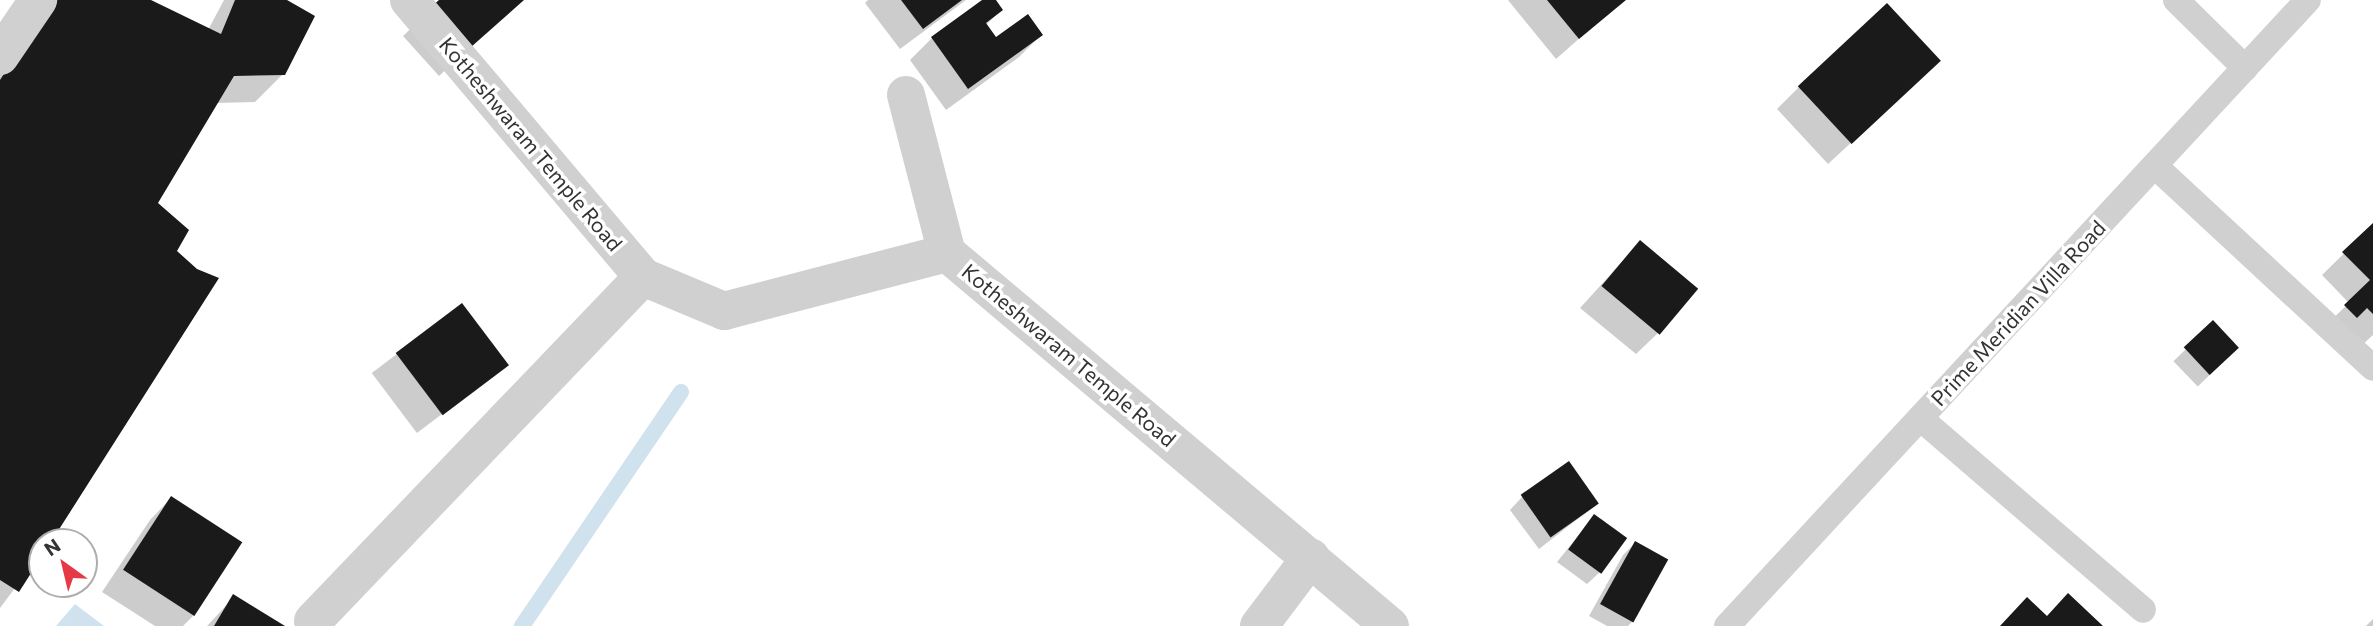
<!DOCTYPE html>
<html>
<head>
<meta charset="utf-8">
<style>
  body { margin:0 }
  #map { position:relative; width:2373px; height:626px; overflow:hidden; background:#fff; font-family:Commissioner,sans-serif }
  div>[style] { position:absolute }
  .water>* { inset:0; background:#cfe2ee }
  .shadow>* { inset:0; background:#0003; transform-origin:0 0 }
  .stream>* { height:16px; margin:-8px; padding:0 8px; transform-origin:8px; border-radius:8px; background:#cfe2ee }
  .building>* { inset:0; background:#1a1a1a; transform-origin:0 0 }
  .lane>* { height:26px; margin:-13px; padding:0 13px; transform-origin:13px; border-radius:13px; background:#d0d0d0 }
  .street>* { height:38px; margin:-19px; padding:0 19px; transform-origin:19px; border-radius:19px; background:#d0d0d0 }
  span { translate:-50% -50%; white-space:nowrap; text-align:center; line-height:1.15; -webkit-text-stroke:7px #fff; paint-order:stroke }
  .street-label { font-size:21px; color:#333 }
  .north { position:absolute; left:28px; top:528px; width:70px; height:70px; box-sizing:border-box; background:#fff; border:2px solid #adadad; border-radius:50%; rotate:326deg; font-size:19px; font-weight:700; line-height:28px; text-align:center; color:#333 }
  .north::after { content:''; display:block; margin:auto; width:24px; height:32px; background:#e63946; clip-path:polygon(50% 0,100% 100%,50% 72%,0 100%) }
</style>
</head>
<body>
<div id="map">
  <div class="water">
    <i style="clip-path:polygon(75px 604px,104px 626px,56px 626px)"></i>
  </div>
  <div class="shadow">
    <i style="clip-path:polygon(147px 0,208px 30px,224px 0,284px 0,283px 74px,255px 102px,216px 103px,156px 204px,175px 251px,49px 542px,42px 542px,42px 552px,0 608px,0 68px)"></i>
    <i style="clip-path:polygon(441px 0,521px 0,439px 76px,403px 36px)"></i>
    <i style="clip-path:polygon(868px 0,966px 0,900px 49px,865px 3px)"></i>
    <i style="clip-path:polygon(985px 0,994px 0,1001px 10px,986px 25px,996px 39px,1041px 35px,1019px 57px,946px 110px,910px 60px,932px 38px)"></i>
    <i style="clip-path:polygon(1508px 0,1623px 0,1556px 59px)"></i>
    <i style="clip-path:polygon(1917px 82px,1828px 164px,1777px 109px,1799px 87px)"></i>
    <i style="clip-path:polygon(2373px 225px,2373px 335px,2361px 346px,2323px 328px,2349px 303px,2322px 275px)"></i>
    <i style="clip-path:polygon(1640px 242px,1658px 333px,1636px 354px,1580px 308px)"></i>
    <i style="left:462px;top:305px;width:75px;height:113px;rotate:53deg"></i>
    <i style="left:2213px;top:323px;width:35px;height:55px;rotate:46deg"></i>
    <i style="clip-path:polygon(1522px 497px,1597px 504px,1539px 549px,1510px 510px)"></i>
    <i style="clip-path:polygon(171px 498px,194px 615px,183px 626px,155px 626px,102px 592px,150px 520px)"></i>
    <i style="clip-path:polygon(1594px 516px,1600px 572px,1587px 584px,1557px 562px)"></i>
    <i style="clip-path:polygon(1635px 543px,1633px 621px,1628px 626px,1607px 626px,1589px 616px,1623px 555px)"></i>
    <i style="clip-path:polygon(234px 597px,282px 626px,207px 626px)"></i>
    <i style="clip-path:polygon(2373px 619px,2373px 626px,2366px 626px)"></i>
  </div>
  <div class="stream">
    <i style="left:522px;top:626px;width:283px;rotate:-55.8deg"></i>
  </div>
  <div class="building">
    <i style="clip-path:polygon(52px 0,151px 0,221px 34px,235px 0,287px 0,315px 16px,285px 75px,234px 76px,158px 203px,189px 230px,177px 251px,197px 269px,219px 278px,51px 542px,42px 542px,42px 556px,19px 592px,0 580px,0 80px)"></i>
    <i style="clip-path:polygon(439px 0,524px 0,462px 55px,424px 13px)"></i>
    <i style="clip-path:polygon(901px 0,962px 0,923px 29px)"></i>
    <i style="clip-path:polygon(982px 0,996px 0,1003px 10px,986px 23px,996px 37px,1028px 14px,1043px 35px,968px 89px,931px 37px)"></i>
    <i style="clip-path:polygon(1547px 0,1626px 0,1579px 39px)"></i>
    <i style="left:1887px;top:3px;width:79px;height:122px;rotate:47deg"></i>
    <i style="clip-path:polygon(2373px 223px,2373px 314px,2367px 308px,2357px 318px,2344px 305px,2370px 280px,2342px 252px)"></i>
    <i style="left:1640px;top:240px;width:76px;height:60px;rotate:40deg"></i>
    <i style="left:462px;top:303px;width:78px;height:83px;rotate:53deg"></i>
    <i style="left:2213px;top:320px;width:38px;height:40px;rotate:47deg"></i>
    <i style="left:1569px;top:461px;width:52px;height:59px;rotate:55deg"></i>
    <i style="left:171px;top:496px;width:85px;height:88px;rotate:33deg"></i>
    <i style="left:1594px;top:514px;width:41px;height:44px;rotate:36deg"></i>
    <i style="left:1635px;top:541px;width:38px;height:72px;rotate:29deg"></i>
    <i style="clip-path:polygon(2068px 593px,2103px 626px,2000px 626px,2027px 597px,2047px 616px)"></i>
    <i style="clip-path:polygon(233px 594px,285px 626px,214px 626px)"></i>
  </div>
  <div class="lane">
    <i style="left:2176px;top:0;width:97px;rotate:44.6deg"></i>
    <i style="left:2155px;top:166px;width:297px;rotate:42.8deg"></i>
    <i style="left:1920px;top:418px;width:294px;rotate:40.7deg"></i>
    <i style="left:1727px;top:626px;width:854px;rotate:-47.14deg"></i>
  </div>
  <div class="street">
    <i style="left:409px;top:0;width:363px;rotate:49.8deg"></i>
    <i style="left:643px;top:277px;width:88px;rotate:22.8deg"></i>
    <i style="left:724px;top:311px;width:230px;rotate:-14.6deg"></i>
    <i style="left:947px;top:253px;width:579px;rotate:40.1deg"></i>
    <i style="left:0;top:56px;width:68px;rotate:-55.8deg"></i>
    <i style="left:906px;top:95px;width:163px;rotate:75.5deg"></i>
    <i style="left:313px;top:621px;width:477px;rotate:-46.2deg"></i>
    <i style="left:1259px;top:626px;width:86px;rotate:-53deg"></i>
  </div>
  <div class="street-label">
    <span style="left:531px;top:144px;rotate:50deg">Kotheshwaram Temple Road</span>
    <span style="left:2018px;top:313px;rotate:-47deg">Prime Meridian Villa Road</span>
    <span style="left:1069px;top:355px;rotate:40deg">Kotheshwaram Temple Road</span>
  </div>
  <div class="north">N</div>
</div>
</body>
</html>
